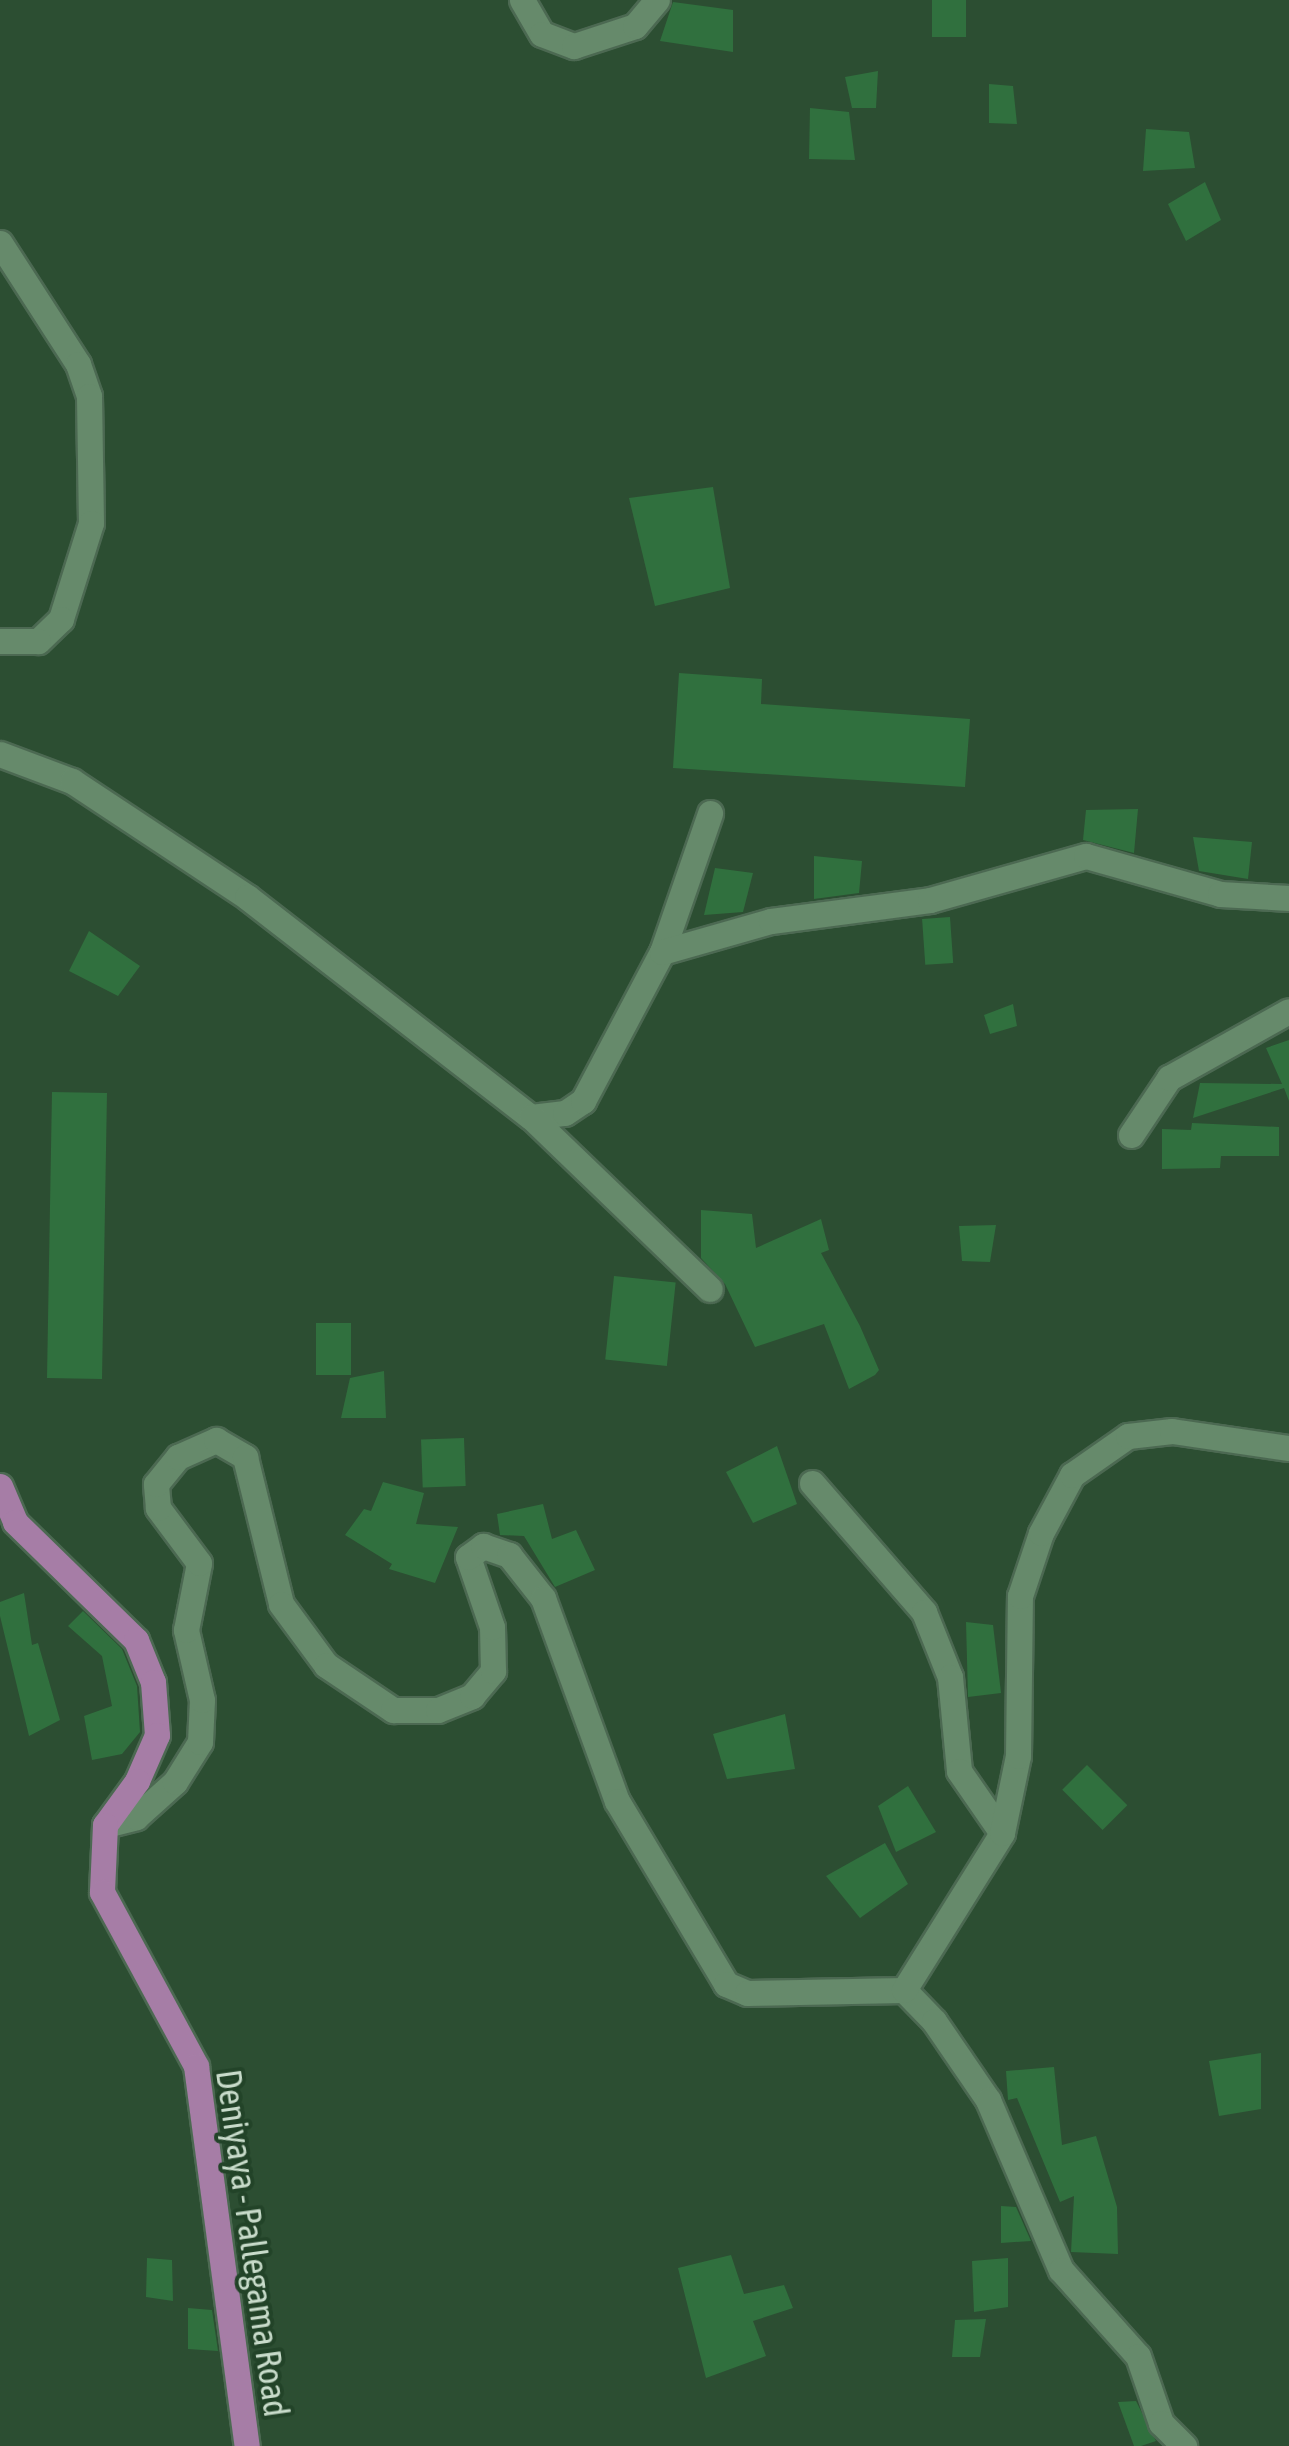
<!DOCTYPE html>
<html>
<head>
<meta charset="utf-8">
<style>
  body { margin:0 }
  #map { position:relative; width:1289px; height:2446px; overflow:hidden; background:#2c4e32; font-family:"Asap Condensed",sans-serif }
  div>[style] { position:absolute }
  .building>* { inset:0; background:#30703e; transform-origin:0 0 }
  .roads { filter:drop-shadow(2px 0 #4c6952) drop-shadow(-2px 0 #4c6952) drop-shadow(0 2px #4c6952) drop-shadow(0 -2px #4c6952) }
  .minor>* { height:25px; margin:-12.5px; padding:0 12.5px; transform-origin:12.5px; border-radius:12.5px; background:#668a6b }
  .major>* { height:25px; margin:-12.5px; padding:0 12.5px; transform-origin:12.5px; border-radius:12.5px; background:#a67da6 }
  span { translate:-50% -50%; white-space:nowrap; text-align:center; line-height:1.15; -webkit-text-stroke:8px #224328; paint-order:stroke }
  .street-label { font-size:35px; color:#c8dbca }
</style>
</head>
<body>
<div id="map">
  <div class="building">
    <i style="left:932px;top:0;width:34px;height:37px"></i>
    <i style="clip-path:polygon(673px 2px,733px 10px,733px 52px,660px 41px)"></i>
    <i style="clip-path:polygon(878px 71px,876px 108px,852px 108px,845px 77px)"></i>
    <i style="clip-path:polygon(989px 84px,1013px 86px,1017px 124px,989px 123px)"></i>
    <i style="clip-path:polygon(810px 108px,849px 112px,855px 160px,809px 159px)"></i>
    <i style="clip-path:polygon(1146px 129px,1189px 132px,1195px 168px,1143px 171px)"></i>
    <i style="clip-path:polygon(1205px 182px,1221px 220px,1186px 241px,1168px 204px)"></i>
    <i style="clip-path:polygon(713px 487px,730px 588px,655px 606px,629px 498px)"></i>
    <i style="clip-path:polygon(679px 673px,762px 679px,761px 704px,970px 719px,965px 787px,673px 768px)"></i>
    <i style="clip-path:polygon(1138px 809px,1134px 853px,1083px 840px,1086px 810px)"></i>
    <i style="clip-path:polygon(1193px 837px,1252px 842px,1248px 879px,1199px 871px)"></i>
    <i style="clip-path:polygon(814px 856px,862px 861px,859px 893px,814px 899px)"></i>
    <i style="clip-path:polygon(715px 868px,753px 873px,743px 912px,704px 915px)"></i>
    <i style="left:950px;top:917px;width:46px;height:28px;rotate:86deg"></i>
    <i style="clip-path:polygon(89px 931px,140px 966px,118px 996px,69px 971px)"></i>
    <i style="clip-path:polygon(1013px 1004px,1017px 1026px,990px 1034px,984px 1015px)"></i>
    <i style="clip-path:polygon(1289px 1040px,1289px 1101px,1284px 1088px,1193px 1118px,1200px 1083px,1282px 1084px,1266px 1048px)"></i>
    <i style="left:52px;top:1092px;width:55px;height:286px;rotate:1deg"></i>
    <i style="clip-path:polygon(1192px 1123px,1279px 1127px,1279px 1156px,1221px 1156px,1220px 1168px,1162px 1169px,1162px 1129px,1191px 1130px)"></i>
    <i style="clip-path:polygon(701px 1210px,752px 1214px,756px 1248px,821px 1219px,829px 1250px,821px 1253px,860px 1326px,879px 1370px,875px 1375px,849px 1389px,824px 1324px,755px 1347px,725px 1284px,701px 1258px)"></i>
    <i style="clip-path:polygon(996px 1225px,990px 1262px,962px 1261px,959px 1226px)"></i>
    <i style="left:614px;top:1276px;width:62px;height:84px;rotate:6deg"></i>
    <i style="left:316px;top:1323px;width:35px;height:52px"></i>
    <i style="clip-path:polygon(384px 1371px,386px 1418px,341px 1418px,350px 1378px)"></i>
    <i style="left:464px;top:1438px;width:48px;height:43px;rotate:88deg"></i>
    <i style="clip-path:polygon(777px 1446px,797px 1504px,753px 1523px,726px 1472px)"></i>
    <i style="clip-path:polygon(383px 1482px,424px 1493px,416px 1524px,458px 1527px,435px 1583px,389px 1569px,392px 1564px,345px 1535px,364px 1509px,371px 1511px)"></i>
    <i style="clip-path:polygon(543px 1504px,552px 1539px,576px 1530px,595px 1570px,555px 1587px,524px 1536px,500px 1535px,497px 1514px)"></i>
    <i style="clip-path:polygon(24px 1593px,32px 1645px,38px 1643px,60px 1720px,29px 1736px,0 1616px,0 1602px)"></i>
    <i style="clip-path:polygon(83px 1611px,122px 1649px,137px 1686px,140px 1732px,122px 1754px,92px 1760px,84px 1716px,112px 1706px,102px 1656px,68px 1626px)"></i>
    <i style="clip-path:polygon(966px 1622px,993px 1625px,1001px 1693px,968px 1697px)"></i>
    <i style="clip-path:polygon(785px 1714px,795px 1769px,727px 1779px,713px 1734px)"></i>
    <i style="left:1087px;top:1765px;width:57px;height:35px;rotate:45deg"></i>
    <i style="clip-path:polygon(908px 1786px,936px 1832px,896px 1852px,878px 1806px)"></i>
    <i style="clip-path:polygon(885px 1843px,908px 1884px,860px 1918px,826px 1876px)"></i>
    <i style="clip-path:polygon(1261px 2053px,1261px 2109px,1219px 2116px,1209px 2061px)"></i>
    <i style="clip-path:polygon(1054px 2067px,1062px 2145px,1096px 2136px,1117px 2207px,1118px 2254px,1071px 2252px,1074px 2196px,1060px 2202px,1017px 2098px,1008px 2100px,1006px 2071px)"></i>
    <i style="clip-path:polygon(1001px 2206px,1016px 2207px,1031px 2241px,1001px 2243px)"></i>
    <i style="clip-path:polygon(731px 2255px,744px 2294px,784px 2285px,793px 2308px,753px 2321px,766px 2356px,706px 2378px,678px 2268px)"></i>
    <i style="clip-path:polygon(147px 2258px,172px 2260px,173px 2301px,146px 2297px)"></i>
    <i style="clip-path:polygon(1008px 2258px,1008px 2307px,974px 2312px,972px 2261px)"></i>
    <i style="clip-path:polygon(188px 2308px,212px 2310px,218px 2351px,188px 2349px)"></i>
    <i style="clip-path:polygon(986px 2319px,980px 2357px,952px 2357px,955px 2320px)"></i>
    <i style="clip-path:polygon(1136px 2401px,1156px 2441px,1141px 2446px,1134px 2446px,1118px 2402px)"></i>
  </div>
  <div class="roads">
    <div class="minor">
      <i style="left:522px;top:0;width:39px;rotate:60deg"></i>
      <i style="left:542px;top:34px;width:34px;rotate:21deg"></i>
      <i style="left:574px;top:46px;width:64px;rotate:-18.2deg"></i>
      <i style="left:635px;top:26px;width:34px;rotate:-50deg"></i>
      <i style="left:0;top:243px;width:144px;rotate:57.2deg"></i>
      <i style="left:78px;top:364px;width:34px;rotate:71deg"></i>
      <i style="left:89px;top:396px;width:127px;rotate:89.1deg"></i>
      <i style="left:91px;top:523px;width:101px;rotate:107.4deg"></i>
      <i style="left:61px;top:619px;width:32px;rotate:136deg"></i>
      <i style="left:38px;top:641px;width:38px;rotate:180deg"></i>
      <i style="left:0;top:754px;width:77px;rotate:20.6deg"></i>
      <i style="left:72px;top:781px;width:210px;rotate:33.5deg"></i>
      <i style="left:247px;top:897px;width:359px;rotate:37.8deg"></i>
      <i style="left:531px;top:1117px;width:34px;rotate:-7deg"></i>
      <i style="left:565px;top:1113px;width:22px;rotate:-34deg"></i>
      <i style="left:583px;top:1101px;width:169px;rotate:-62.1deg"></i>
      <i style="left:662px;top:952px;width:147px;rotate:-70.9deg"></i>
      <i style="left:662px;top:952px;width:113px;rotate:-15.9deg"></i>
      <i style="left:771px;top:921px;width:160px;rotate:-7.5deg"></i>
      <i style="left:930px;top:900px;width:162px;rotate:-15.8deg"></i>
      <i style="left:1086px;top:856px;width:139px;rotate:15.8deg"></i>
      <i style="left:1220px;top:894px;width:69px;rotate:3.3deg"></i>
      <i style="left:531px;top:1117px;width:248px;rotate:43.9deg"></i>
      <i style="left:1131px;top:1135px;width:69px;rotate:-56.3deg"></i>
      <i style="left:1169px;top:1078px;width:137px;rotate:-29.2deg"></i>
      <i style="left:812px;top:1483px;width:171px;rotate:49deg"></i>
      <i style="left:924px;top:1612px;width:70px;rotate:68.2deg"></i>
      <i style="left:950px;top:1677px;width:94px;rotate:84.5deg"></i>
      <i style="left:959px;top:1771px;width:75px;rotate:55.3deg"></i>
      <i style="left:105px;top:1825px;width:32px;rotate:-14deg"></i>
      <i style="left:136px;top:1817px;width:52px;rotate:-41.9deg"></i>
      <i style="left:175px;top:1782px;width:47px;rotate:-58deg"></i>
      <i style="left:200px;top:1742px;width:42px;rotate:-87.3deg"></i>
      <i style="left:202px;top:1700px;width:72px;rotate:-102.9deg"></i>
      <i style="left:186px;top:1630px;width:68px;rotate:-79deg"></i>
      <i style="left:199px;top:1563px;width:69px;rotate:-126.7deg"></i>
      <i style="left:158px;top:1508px;width:24px;rotate:-95deg"></i>
      <i style="left:156px;top:1484px;width:35px;rotate:-51deg"></i>
      <i style="left:178px;top:1457px;width:42px;rotate:-24.1deg"></i>
      <i style="left:216px;top:1440px;width:34px;rotate:30deg"></i>
      <i style="left:245px;top:1457px;width:151px;rotate:76.2deg"></i>
      <i style="left:281px;top:1604px;width:76px;rotate:53.6deg"></i>
      <i style="left:326px;top:1665px;width:81px;rotate:33.9deg"></i>
      <i style="left:393px;top:1710px;width:45px"></i>
      <i style="left:438px;top:1710px;width:37px;rotate:-22deg"></i>
      <i style="left:472px;top:1696px;width:33px;rotate:-50deg"></i>
      <i style="left:493px;top:1671px;width:44px;rotate:-91.3deg"></i>
      <i style="left:492px;top:1627px;width:74px;rotate:-108.9deg"></i>
      <i style="left:468px;top:1557px;width:19px;rotate:-36deg"></i>
      <i style="left:483px;top:1546px;width:28px;rotate:19deg"></i>
      <i style="left:509px;top:1555px;width:55px;rotate:51.7deg"></i>
      <i style="left:543px;top:1598px;width:216px;rotate:70deg"></i>
      <i style="left:617px;top:1801px;width:213px;rotate:59.2deg"></i>
      <i style="left:726px;top:1984px;width:23px;rotate:23deg"></i>
      <i style="left:747px;top:1993px;width:157px;rotate:-1.1deg"></i>
      <i style="left:904px;top:1990px;width:43px;rotate:45.9deg"></i>
      <i style="left:934px;top:2021px;width:96px;rotate:55.6deg"></i>
      <i style="left:988px;top:2100px;width:185px;rotate:66.8deg"></i>
      <i style="left:1061px;top:2270px;width:115px;rotate:48.2deg"></i>
      <i style="left:1138px;top:2356px;width:71px;rotate:71.1deg"></i>
      <i style="left:1161px;top:2423px;width:33px;rotate:45deg"></i>
      <i style="left:904px;top:1990px;width:185px;rotate:-58deg"></i>
      <i style="left:1002px;top:1833px;width:79px;rotate:-78.3deg"></i>
      <i style="left:1018px;top:1756px;width:160px;rotate:-89.3deg"></i>
      <i style="left:1020px;top:1596px;width:66px;rotate:-71.6deg"></i>
      <i style="left:1041px;top:1533px;width:66px;rotate:-61.9deg"></i>
      <i style="left:1072px;top:1475px;width:68px;rotate:-34.9deg"></i>
      <i style="left:1128px;top:1436px;width:44px;rotate:-6.5deg"></i>
      <i style="left:1172px;top:1431px;width:118px;rotate:8.3deg"></i>
    </div>
    <div class="major">
      <i style="left:0;top:1486px;width:39px;rotate:67deg"></i>
      <i style="left:15px;top:1522px;width:169px;rotate:44.3deg"></i>
      <i style="left:136px;top:1640px;width:45px;rotate:68deg"></i>
      <i style="left:153px;top:1682px;width:53px;rotate:85.7deg"></i>
      <i style="left:157px;top:1735px;width:50px;rotate:113.5deg"></i>
      <i style="left:137px;top:1781px;width:54px;rotate:126deg"></i>
      <i style="left:105px;top:1825px;width:67px;rotate:92.6deg"></i>
      <i style="left:102px;top:1892px;width:198px;rotate:61.6deg"></i>
      <i style="left:196px;top:2066px;width:383px;rotate:82.4deg"></i>
    </div>
  </div>
  <div class="street-label">
    <span style="left:253px;top:2243px;rotate:82deg">Deniyaya - Pallegama Road</span>
  </div>
</div>
</body>
</html>
